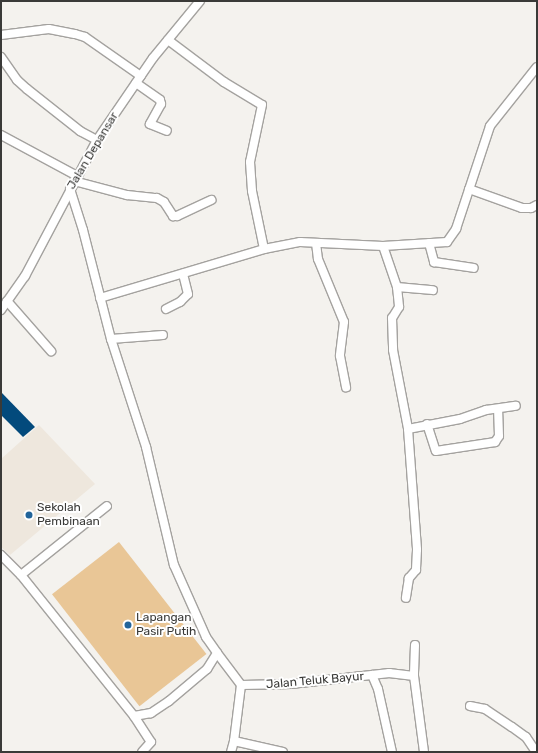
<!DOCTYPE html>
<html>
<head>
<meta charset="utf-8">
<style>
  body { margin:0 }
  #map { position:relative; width:538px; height:753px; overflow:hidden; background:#f4f2ee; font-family:Rubik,sans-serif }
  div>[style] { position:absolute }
  .built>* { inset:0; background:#eee7dd }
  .green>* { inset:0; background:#e9c696; transform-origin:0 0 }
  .building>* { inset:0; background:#034a7c }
  .roads { filter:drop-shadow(1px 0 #a4a29f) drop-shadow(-1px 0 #a4a29f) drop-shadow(0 1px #a4a29f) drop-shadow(0 -1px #a4a29f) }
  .street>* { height:8px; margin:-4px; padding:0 4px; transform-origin:4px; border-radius:4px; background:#fff }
  .dots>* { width:11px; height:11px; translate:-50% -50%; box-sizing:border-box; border:2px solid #fff; border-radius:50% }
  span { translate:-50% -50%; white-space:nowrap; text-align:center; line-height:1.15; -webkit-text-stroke:4px #fff; paint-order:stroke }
  .street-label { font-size:12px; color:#3a3a38 }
  .poi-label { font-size:12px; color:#3a3a38 }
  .left { translate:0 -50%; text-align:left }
  .frame { position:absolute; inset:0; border:2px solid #3a3a38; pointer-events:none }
</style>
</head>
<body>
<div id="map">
  <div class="built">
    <i style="clip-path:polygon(39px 425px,95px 484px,10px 555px,1px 547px,1px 459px)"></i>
  </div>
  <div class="green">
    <i style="left:119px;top:542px;width:142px;height:85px;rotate:52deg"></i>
  </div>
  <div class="building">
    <i style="clip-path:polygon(1px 392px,35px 427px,23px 437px,1px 415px)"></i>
  </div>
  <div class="roads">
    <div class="street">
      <i style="left:1px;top:35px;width:48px;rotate:-7.1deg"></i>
      <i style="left:49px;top:29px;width:26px;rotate:11deg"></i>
      <i style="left:75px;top:34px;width:10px;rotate:17deg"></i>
      <i style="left:85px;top:37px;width:68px;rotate:34.9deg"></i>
      <i style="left:168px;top:40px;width:70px;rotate:36.9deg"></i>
      <i style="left:224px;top:82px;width:44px;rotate:31.2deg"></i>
      <i style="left:262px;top:105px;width:58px;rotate:101.9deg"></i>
      <i style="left:250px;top:162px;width:29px;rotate:86deg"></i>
      <i style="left:252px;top:191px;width:59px;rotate:78.3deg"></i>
      <i style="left:1px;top:57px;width:28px;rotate:55deg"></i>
      <i style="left:17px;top:80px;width:13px;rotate:42deg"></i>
      <i style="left:27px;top:89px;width:68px;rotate:38.4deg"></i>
      <i style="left:80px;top:131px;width:19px;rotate:28deg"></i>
      <i style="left:136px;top:83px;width:29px;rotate:35deg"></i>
      <i style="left:160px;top:100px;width:4px;rotate:76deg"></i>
      <i style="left:161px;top:104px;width:23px;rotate:119deg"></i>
      <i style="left:150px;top:124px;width:18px;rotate:22deg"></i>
      <i style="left:1px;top:135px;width:86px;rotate:28.3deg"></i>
      <i style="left:74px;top:181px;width:55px;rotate:14.8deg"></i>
      <i style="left:127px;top:195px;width:30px;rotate:6deg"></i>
      <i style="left:157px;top:198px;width:8px;rotate:30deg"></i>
      <i style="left:164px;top:202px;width:17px;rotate:57deg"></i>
      <i style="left:173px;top:216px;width:4px"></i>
      <i style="left:177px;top:216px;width:38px;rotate:-25deg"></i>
      <i style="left:70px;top:189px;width:43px;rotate:72.4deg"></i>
      <i style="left:83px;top:230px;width:113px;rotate:75.6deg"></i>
      <i style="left:111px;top:339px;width:114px;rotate:72deg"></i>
      <i style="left:146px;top:447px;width:121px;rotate:76.7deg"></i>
      <i style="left:174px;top:565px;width:79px;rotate:66deg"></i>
      <i style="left:206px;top:637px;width:19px;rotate:55deg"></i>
      <i style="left:217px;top:653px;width:19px;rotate:122deg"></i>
      <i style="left:207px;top:669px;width:50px;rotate:139.9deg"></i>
      <i style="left:169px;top:701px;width:22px;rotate:146deg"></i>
      <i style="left:151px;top:713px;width:17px;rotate:170deg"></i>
      <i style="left:469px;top:189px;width:56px;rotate:19.7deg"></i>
      <i style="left:522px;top:208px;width:9px"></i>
      <i style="left:531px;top:208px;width:7px;rotate:-27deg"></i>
      <i style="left:316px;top:243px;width:16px;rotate:83deg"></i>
      <i style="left:318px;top:259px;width:68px;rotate:67.6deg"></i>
      <i style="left:344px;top:322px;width:34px;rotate:97deg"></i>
      <i style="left:340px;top:356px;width:32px;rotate:79deg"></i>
      <i style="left:429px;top:243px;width:20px;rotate:75deg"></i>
      <i style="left:434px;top:262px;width:40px;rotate:8.5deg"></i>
      <i style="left:383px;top:246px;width:43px;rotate:71.1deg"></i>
      <i style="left:397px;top:287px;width:20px;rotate:84deg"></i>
      <i style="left:399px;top:307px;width:13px;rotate:122deg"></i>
      <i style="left:392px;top:318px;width:32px;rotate:88deg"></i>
      <i style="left:393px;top:350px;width:80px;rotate:79.2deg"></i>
      <i style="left:408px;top:429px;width:121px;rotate:85.7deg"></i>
      <i style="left:417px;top:550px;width:20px;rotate:93deg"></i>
      <i style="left:416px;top:570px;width:11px;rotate:131deg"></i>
      <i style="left:409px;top:578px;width:20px;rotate:99deg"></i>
      <i style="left:397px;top:287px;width:36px;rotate:5deg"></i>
      <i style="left:100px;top:298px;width:171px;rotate:-16.6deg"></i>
      <i style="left:264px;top:249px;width:37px;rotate:-11deg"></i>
      <i style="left:300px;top:242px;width:83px;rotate:2.8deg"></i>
      <i style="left:383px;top:246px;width:64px;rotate:-3.6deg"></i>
      <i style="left:447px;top:242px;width:16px;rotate:-55deg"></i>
      <i style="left:456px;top:229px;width:108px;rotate:-71.7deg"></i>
      <i style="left:490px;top:126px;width:75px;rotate:-51.5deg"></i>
      <i style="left:7px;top:301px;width:67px;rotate:48.7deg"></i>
      <i style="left:166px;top:309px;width:16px;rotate:-27deg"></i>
      <i style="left:180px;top:302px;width:11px;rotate:-45deg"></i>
      <i style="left:188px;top:294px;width:21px;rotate:-104deg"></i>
      <i style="left:1px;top:310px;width:42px;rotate:-54.8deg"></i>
      <i style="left:25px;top:276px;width:154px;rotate:-62.1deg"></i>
      <i style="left:97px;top:140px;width:99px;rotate:-55.7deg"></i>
      <i style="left:153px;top:58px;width:74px;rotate:-50.5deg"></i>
      <i style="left:111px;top:339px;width:52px;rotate:-4.4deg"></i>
      <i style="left:427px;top:424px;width:28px;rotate:72deg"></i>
      <i style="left:436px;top:451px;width:60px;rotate:-8.7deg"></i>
      <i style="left:495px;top:442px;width:7px;rotate:-56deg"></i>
      <i style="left:499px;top:436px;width:27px;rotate:-92deg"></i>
      <i style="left:408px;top:429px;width:53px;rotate:-10.9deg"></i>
      <i style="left:460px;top:419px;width:28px;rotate:-19deg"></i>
      <i style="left:486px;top:410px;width:30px;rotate:-8deg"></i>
      <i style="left:1px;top:555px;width:28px;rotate:45deg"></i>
      <i style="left:21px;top:575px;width:181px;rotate:51.3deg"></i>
      <i style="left:134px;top:716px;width:31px;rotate:57deg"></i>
      <i style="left:151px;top:742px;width:13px;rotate:132deg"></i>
      <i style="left:21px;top:575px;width:110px;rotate:-38.7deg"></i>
      <i style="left:415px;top:645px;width:31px;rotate:92deg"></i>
      <i style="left:414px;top:676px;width:77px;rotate:82.5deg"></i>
      <i style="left:217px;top:653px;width:40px;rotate:53deg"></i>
      <i style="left:241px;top:685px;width:56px;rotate:97.1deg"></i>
      <i style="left:234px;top:741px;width:11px;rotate:105deg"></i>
      <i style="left:372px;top:675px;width:15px;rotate:67deg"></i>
      <i style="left:378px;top:689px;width:65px;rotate:77.5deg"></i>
      <i style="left:241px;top:685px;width:50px;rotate:-1.1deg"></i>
      <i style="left:291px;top:684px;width:99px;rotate:-6.4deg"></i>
      <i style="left:389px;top:673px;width:25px;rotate:7deg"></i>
      <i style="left:470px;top:706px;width:15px;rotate:11deg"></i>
      <i style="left:485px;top:709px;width:32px;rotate:34deg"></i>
      <i style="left:512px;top:727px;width:17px;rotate:36deg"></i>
      <i style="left:526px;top:737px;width:18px;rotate:56deg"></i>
      <i style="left:234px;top:741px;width:50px;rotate:12.7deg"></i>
    </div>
  </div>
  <div class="dots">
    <i style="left:29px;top:515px;background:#22649a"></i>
    <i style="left:128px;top:625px;background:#22649a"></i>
  </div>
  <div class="street-label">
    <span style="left:93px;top:151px;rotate:-59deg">Jalan Depansar</span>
    <span style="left:315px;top:681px;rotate:-5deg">Jalan Teluk Bayur</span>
  </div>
  <div class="poi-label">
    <span class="left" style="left:37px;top:515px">Sekolah<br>Pembinaan</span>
    <span class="left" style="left:136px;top:625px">Lapangan<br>Pasir Putih</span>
  </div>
  <div class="frame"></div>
</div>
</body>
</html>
